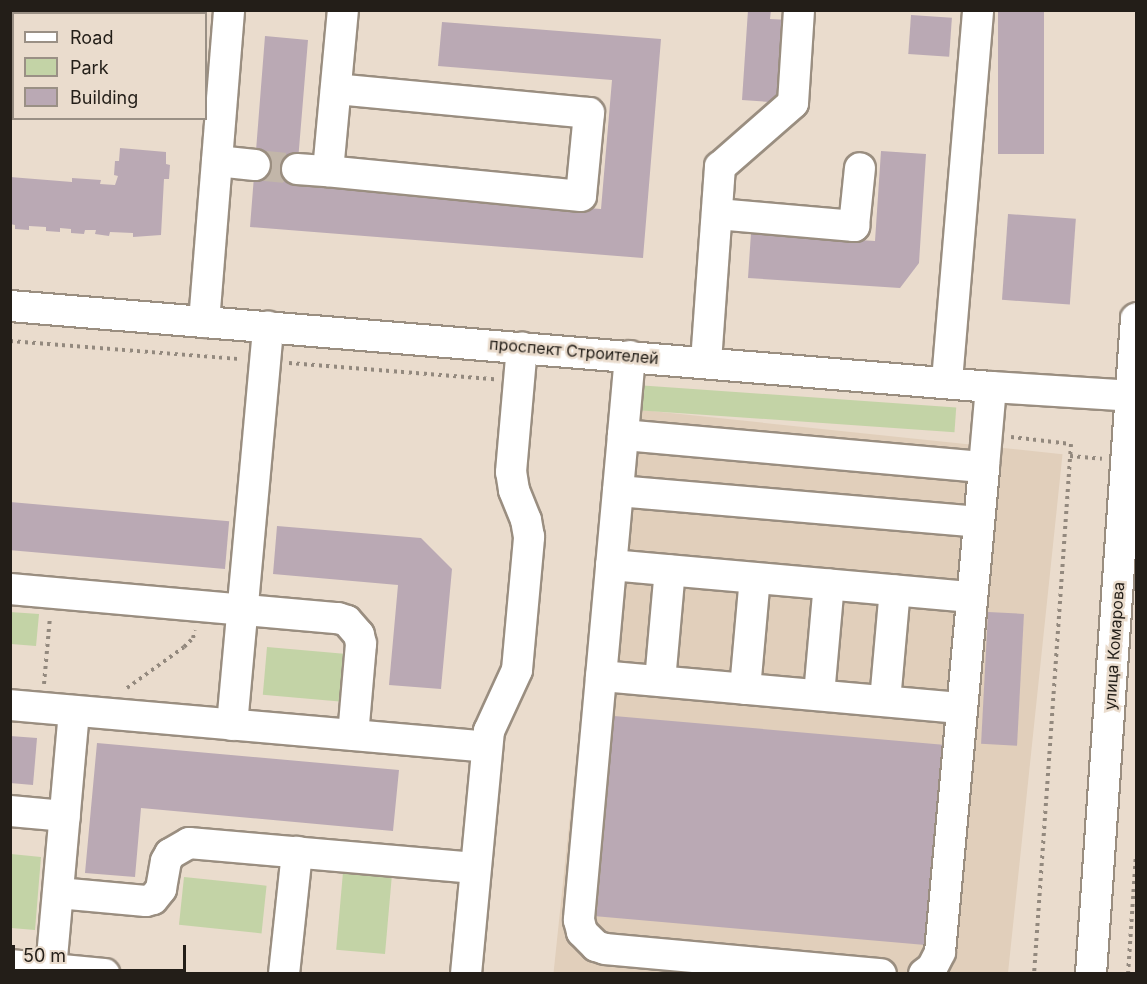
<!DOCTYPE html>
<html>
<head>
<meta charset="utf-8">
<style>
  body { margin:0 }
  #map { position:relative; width:1147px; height:984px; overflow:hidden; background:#eadccd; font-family:Inter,sans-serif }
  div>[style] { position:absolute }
  .built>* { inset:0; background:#e1cfbb; transform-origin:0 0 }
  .green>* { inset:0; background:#c3d3a6; transform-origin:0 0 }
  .building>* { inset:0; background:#baa9b4; transform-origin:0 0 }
  .minor-tunnel>* { height:30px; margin-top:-15px; transform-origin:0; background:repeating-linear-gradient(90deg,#c2b6a9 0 30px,transparent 0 45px) }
  .path>* { height:4px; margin-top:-2px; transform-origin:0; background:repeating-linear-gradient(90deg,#93897e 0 3px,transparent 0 7.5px) }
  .roads { filter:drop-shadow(2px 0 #9a8e80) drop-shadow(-2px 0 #9a8e80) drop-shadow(0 2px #9a8e80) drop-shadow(0 -2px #9a8e80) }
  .minor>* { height:30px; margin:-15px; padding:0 15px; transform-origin:15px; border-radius:15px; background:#fff }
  span { translate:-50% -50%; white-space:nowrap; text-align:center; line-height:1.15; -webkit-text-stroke:5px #eadccd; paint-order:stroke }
  .street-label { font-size:16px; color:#231e18 }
  .frame { position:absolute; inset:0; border:12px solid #231e18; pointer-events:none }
  .legend { position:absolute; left:12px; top:12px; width:195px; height:108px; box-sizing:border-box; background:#eadccd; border:2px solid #9a9085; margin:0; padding:8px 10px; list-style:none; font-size:18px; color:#231e18 }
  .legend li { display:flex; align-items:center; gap:12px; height:30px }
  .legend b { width:30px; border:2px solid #9a9085 }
  .scale { position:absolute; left:12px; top:945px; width:174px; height:27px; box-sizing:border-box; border:3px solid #231e18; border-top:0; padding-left:8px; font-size:18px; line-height:21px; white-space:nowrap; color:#231e18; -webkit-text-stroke:4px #eadccd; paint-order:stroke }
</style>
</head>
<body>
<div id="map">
  <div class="built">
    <i style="left:613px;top:407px;width:452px;height:569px;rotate:6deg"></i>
  </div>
  <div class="green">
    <i style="left:636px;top:385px;width:321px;height:25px;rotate:4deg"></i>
    <i style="clip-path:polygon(10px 612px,39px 614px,36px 646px,11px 644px)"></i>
    <i style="left:267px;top:647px;width:77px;height:48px;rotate:5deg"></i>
    <i style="clip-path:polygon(11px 854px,41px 857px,35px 930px,11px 928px)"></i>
    <i style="left:343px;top:872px;width:49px;height:78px;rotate:5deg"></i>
    <i style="left:184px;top:877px;width:83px;height:48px;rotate:6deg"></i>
  </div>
  <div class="building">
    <i style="left:120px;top:10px;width:45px;height:4px"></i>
    <i style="clip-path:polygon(748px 10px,771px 10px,770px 19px,791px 20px,785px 103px,742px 100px)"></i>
    <i style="left:998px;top:10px;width:46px;height:144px"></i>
    <i style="left:911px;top:15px;width:41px;height:39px;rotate:4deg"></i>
    <i style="clip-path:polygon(442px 22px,661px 39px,643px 258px,250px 227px,265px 36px,308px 40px,296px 185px,601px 209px,612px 80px,438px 66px)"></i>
    <i style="left:10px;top:23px;width:4px;height:47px;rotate:14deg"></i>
    <i style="clip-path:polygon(120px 148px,166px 152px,166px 164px,170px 165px,169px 179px,164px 179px,161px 235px,133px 237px,133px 233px,110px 232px,109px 236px,95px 234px,96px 230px,85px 230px,84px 234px,71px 233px,71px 229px,60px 228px,60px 232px,46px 231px,46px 227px,29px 226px,29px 230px,15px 229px,15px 225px,10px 224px,10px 177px,72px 182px,72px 178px,101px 180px,100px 184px,115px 185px,118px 176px,114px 175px,115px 161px,119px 161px)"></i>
    <i style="clip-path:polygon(881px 151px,926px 154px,919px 263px,900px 288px,748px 278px,751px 233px,875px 241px)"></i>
    <i style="left:1008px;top:214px;width:68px;height:86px;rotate:4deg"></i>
    <i style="left:10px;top:502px;width:220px;height:48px;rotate:5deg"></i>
    <i style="clip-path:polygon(277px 526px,421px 538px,452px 569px,441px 689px,389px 685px,398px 585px,273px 574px)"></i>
    <i style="left:988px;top:612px;width:36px;height:132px;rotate:3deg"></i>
    <i style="left:614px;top:716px;width:333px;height:201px;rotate:5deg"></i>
    <i style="clip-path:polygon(10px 736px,37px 738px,33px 785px,10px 783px)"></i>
    <i style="clip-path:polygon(97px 743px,399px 770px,393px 831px,141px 808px,135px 877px,85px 873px)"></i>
  </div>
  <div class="minor-tunnel">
    <i style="left:255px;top:165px;width:42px;rotate:5.4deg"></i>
  </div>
  <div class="path">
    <i style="left:10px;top:341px;width:231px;rotate:4.5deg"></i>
    <i style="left:289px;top:363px;width:206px;rotate:4.5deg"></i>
    <i style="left:1011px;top:437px;width:60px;rotate:6.7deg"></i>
    <i style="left:1071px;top:444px;width:531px;rotate:93.99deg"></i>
    <i style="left:1070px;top:456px;width:32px;rotate:5deg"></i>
    <i style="left:44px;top:684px;width:67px;rotate:-84.9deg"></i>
    <i style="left:127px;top:688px;width:70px;rotate:-35.7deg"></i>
    <i style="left:184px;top:647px;width:13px;rotate:-45deg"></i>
    <i style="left:193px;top:638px;width:8px;rotate:-76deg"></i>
    <i style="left:1128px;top:974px;width:120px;rotate:-86.2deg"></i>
  </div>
  <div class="roads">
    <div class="minor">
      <i style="left:336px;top:89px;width:254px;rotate:5.4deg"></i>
      <i style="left:589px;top:113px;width:83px;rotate:95.5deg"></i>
      <i style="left:581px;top:196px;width:254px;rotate:-174.4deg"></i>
      <i style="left:328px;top:171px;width:162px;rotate:-84.7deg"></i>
      <i style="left:217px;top:161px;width:38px;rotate:6deg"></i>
      <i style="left:297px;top:169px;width:31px;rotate:4deg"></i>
      <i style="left:717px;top:214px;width:138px;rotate:5deg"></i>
      <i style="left:854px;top:226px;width:58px;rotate:-84.1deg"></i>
      <i style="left:10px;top:306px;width:984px;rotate:4.72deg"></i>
      <i style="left:991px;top:387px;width:145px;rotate:3.6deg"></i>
      <i style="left:204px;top:322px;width:313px;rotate:-85.4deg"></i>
      <i style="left:630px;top:356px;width:79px;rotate:95.1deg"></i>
      <i style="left:623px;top:435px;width:362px;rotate:5.1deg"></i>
      <i style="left:984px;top:467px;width:80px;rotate:-85deg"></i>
      <i style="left:706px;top:362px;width:196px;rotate:-85.9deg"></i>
      <i style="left:720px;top:167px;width:97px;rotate:-41.2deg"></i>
      <i style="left:793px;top:103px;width:93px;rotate:-86.3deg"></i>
      <i style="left:947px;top:381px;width:372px;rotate:-85.2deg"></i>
      <i style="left:623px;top:435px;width:487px;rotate:95.2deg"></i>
      <i style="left:579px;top:920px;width:12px;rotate:76deg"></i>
      <i style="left:582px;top:932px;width:20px;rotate:45deg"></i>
      <i style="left:596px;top:946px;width:9px;rotate:18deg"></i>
      <i style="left:605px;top:949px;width:277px;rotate:5.2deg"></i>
      <i style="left:618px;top:491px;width:362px;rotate:4.9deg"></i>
      <i style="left:611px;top:565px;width:362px;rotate:5.1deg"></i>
      <i style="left:10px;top:589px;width:329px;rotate:5.1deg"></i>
      <i style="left:338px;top:618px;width:9px;rotate:18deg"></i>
      <i style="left:347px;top:621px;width:18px;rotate:49deg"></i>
      <i style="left:359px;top:635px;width:9px;rotate:77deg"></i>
      <i style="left:361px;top:644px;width:91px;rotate:95deg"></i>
      <i style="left:601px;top:676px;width:362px;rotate:5.1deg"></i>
      <i style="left:660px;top:681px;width:111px;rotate:-84.9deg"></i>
      <i style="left:745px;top:689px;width:111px;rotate:-84.9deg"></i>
      <i style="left:819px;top:695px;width:111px;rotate:-84.9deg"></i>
      <i style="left:885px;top:701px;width:111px;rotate:-84.9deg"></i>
      <i style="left:10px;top:705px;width:478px;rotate:5deg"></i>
      <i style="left:232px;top:725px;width:400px;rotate:-84.8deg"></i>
      <i style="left:10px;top:811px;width:55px;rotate:5.2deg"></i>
      <i style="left:58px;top:893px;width:88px;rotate:5.2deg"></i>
      <i style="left:146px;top:901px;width:7px;rotate:-16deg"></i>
      <i style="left:153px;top:899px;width:13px;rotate:-51deg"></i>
      <i style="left:161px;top:889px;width:28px;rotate:-80deg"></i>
      <i style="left:166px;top:861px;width:8px;rotate:-60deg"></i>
      <i style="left:170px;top:854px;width:22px;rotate:-30deg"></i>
      <i style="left:189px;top:843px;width:287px;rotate:5deg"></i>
      <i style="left:10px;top:965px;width:95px;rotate:5.4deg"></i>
      <i style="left:51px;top:969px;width:259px;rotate:-84.9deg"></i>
      <i style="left:284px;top:974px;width:123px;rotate:-83.9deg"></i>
      <i style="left:466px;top:974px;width:244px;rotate:-84.6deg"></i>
      <i style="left:489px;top:731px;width:67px;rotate:-65.3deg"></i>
      <i style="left:517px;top:670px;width:134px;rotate:-84.8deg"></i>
      <i style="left:529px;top:537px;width:17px;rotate:-100deg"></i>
      <i style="left:526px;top:520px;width:32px;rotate:-112deg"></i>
      <i style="left:514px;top:490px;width:18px;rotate:-99deg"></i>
      <i style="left:511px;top:472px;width:125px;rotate:-85deg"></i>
      <i style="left:924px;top:974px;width:10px;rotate:-37deg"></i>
      <i style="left:932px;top:968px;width:18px;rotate:-63deg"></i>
      <i style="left:940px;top:952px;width:487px;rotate:-84.8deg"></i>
      <i style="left:1091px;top:974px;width:657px;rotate:-86.07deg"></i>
    </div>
  </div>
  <div class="street-label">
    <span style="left:574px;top:351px;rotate:5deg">проспект Строителей</span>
    <span style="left:1114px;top:646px;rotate:-86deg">улица Комарова</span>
  </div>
  <div class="frame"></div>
  <ul class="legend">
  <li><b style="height:8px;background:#fff"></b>Road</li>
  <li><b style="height:16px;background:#c3d3a6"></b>Park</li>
  <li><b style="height:16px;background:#baa9b4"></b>Building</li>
  </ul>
  <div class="scale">50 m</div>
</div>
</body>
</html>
